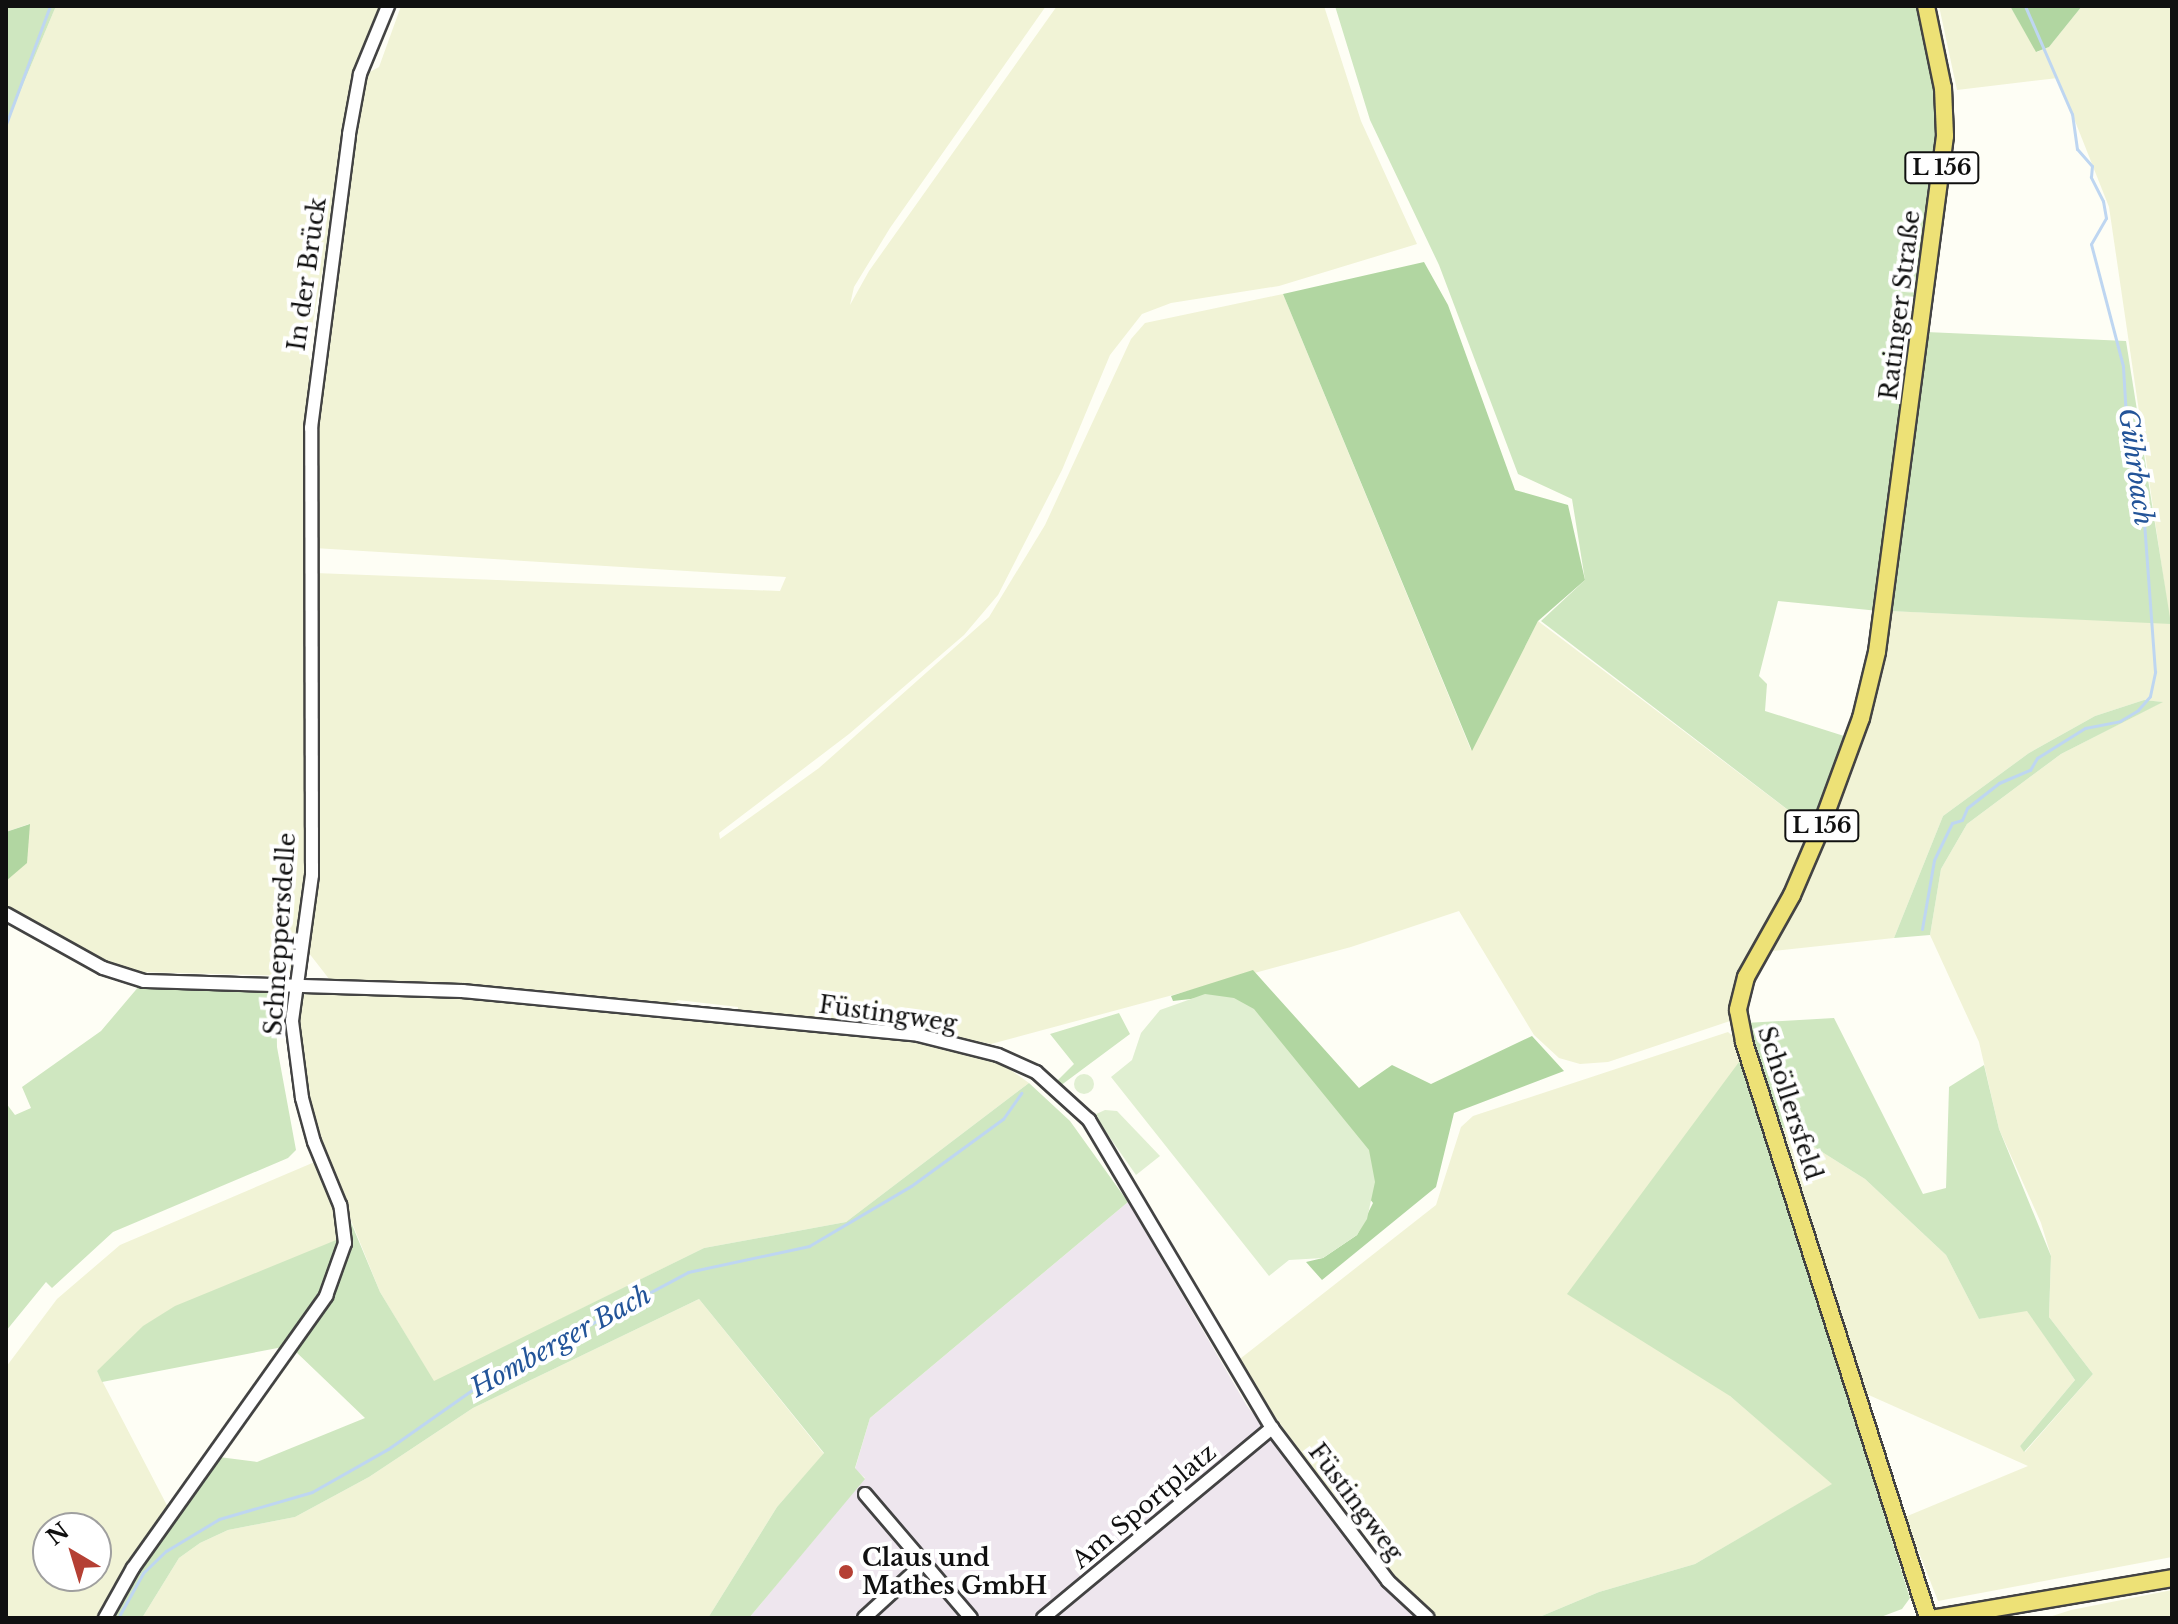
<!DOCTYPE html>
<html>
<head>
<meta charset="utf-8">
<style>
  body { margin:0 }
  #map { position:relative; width:2178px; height:1624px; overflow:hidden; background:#fefef5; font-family:"Libre Baskerville",serif }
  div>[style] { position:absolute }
  .industrial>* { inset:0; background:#eee6ee }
  .farmland>* { inset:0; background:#f1f3d6 }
  .green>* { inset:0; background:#cfe7c0 }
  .forest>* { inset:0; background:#b1d6a1 }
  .pitch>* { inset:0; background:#e0efd1 }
  .round { border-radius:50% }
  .stream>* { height:3px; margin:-1.5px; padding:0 1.5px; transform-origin:1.5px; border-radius:1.5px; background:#bed6f1 }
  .roads { filter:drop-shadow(2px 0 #434343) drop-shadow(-2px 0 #434343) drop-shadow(0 2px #434343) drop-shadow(0 -2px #434343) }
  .minor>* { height:12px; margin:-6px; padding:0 6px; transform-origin:6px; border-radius:6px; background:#fff }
  .major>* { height:16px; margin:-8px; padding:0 8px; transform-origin:8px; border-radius:8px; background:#ede176 }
  .dots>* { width:22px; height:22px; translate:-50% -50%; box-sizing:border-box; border:4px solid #fff; border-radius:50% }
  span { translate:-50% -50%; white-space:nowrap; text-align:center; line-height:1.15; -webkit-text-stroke:8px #fff; paint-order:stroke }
  .shield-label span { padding:2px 6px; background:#fff; border:2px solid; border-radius:6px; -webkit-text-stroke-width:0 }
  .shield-label { font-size:22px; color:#101010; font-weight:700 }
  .street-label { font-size:24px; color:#101010 }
  .poi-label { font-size:24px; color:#101010; font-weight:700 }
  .left { translate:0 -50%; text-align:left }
  .water-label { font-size:26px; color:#235499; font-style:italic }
  .frame { position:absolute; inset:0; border:8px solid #101010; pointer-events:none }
  .north { position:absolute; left:32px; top:1512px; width:80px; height:80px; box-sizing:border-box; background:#fff; border:2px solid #9f9f9f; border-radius:50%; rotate:322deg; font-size:22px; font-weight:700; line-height:32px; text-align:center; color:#101010 }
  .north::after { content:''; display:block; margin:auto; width:28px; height:36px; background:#b54034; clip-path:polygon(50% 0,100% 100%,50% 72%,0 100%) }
</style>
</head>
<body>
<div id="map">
  <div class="industrial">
    <i style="clip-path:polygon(1128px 1202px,1247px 1406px,1414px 1618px,749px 1618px,865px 1478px,855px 1469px,870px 1418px)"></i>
  </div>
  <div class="farmland">
    <i style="clip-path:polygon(56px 6px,383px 6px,364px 52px,307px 353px,312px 366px,305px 531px,307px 878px,289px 976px,139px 972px,115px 966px,6px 905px,6px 881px,29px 824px,6px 832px,6px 125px)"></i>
    <i style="clip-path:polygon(401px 6px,1046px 6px,890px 228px,854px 287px,850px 305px,869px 271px,1057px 6px,1324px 6px,1361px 121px,1417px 244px,1279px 286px,1171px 303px,1142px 314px,1110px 355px,1062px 470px,998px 595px,964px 635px,849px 734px,719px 833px,720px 839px,819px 768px,989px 617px,1045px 525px,1131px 339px,1145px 323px,1283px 294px,1471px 750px,1538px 621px,1813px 829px,1781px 903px,1738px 974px,1730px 1021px,1608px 1062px,1580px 1064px,1559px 1058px,1534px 1035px,1459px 911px,1351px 947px,991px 1044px,913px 1029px,738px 1013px,738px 1007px,678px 1000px,668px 1006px,333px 984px,305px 948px,315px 573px,780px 591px,786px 577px,314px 548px,321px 364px,342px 215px,368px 73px,379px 67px)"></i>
    <i style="clip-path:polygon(1939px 6px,2010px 6px,2037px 52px,2049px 47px,2082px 6px,2172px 6px,2172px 1557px,1938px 1601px,1905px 1517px,2028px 1466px,1862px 1392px,1776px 1123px,1865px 1179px,1946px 1255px,1979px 1319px,2027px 1310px,2075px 1380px,2020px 1446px,2025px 1452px,2093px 1374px,2049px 1317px,2051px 1256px,2041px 1223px,1999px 1129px,1979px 1042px,1930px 935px,1941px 869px,1967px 824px,2061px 754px,2162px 702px,2144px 700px,2095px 716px,2029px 753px,1943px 816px,1894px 938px,1765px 952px,1797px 896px,1889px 611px,2170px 623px,2109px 207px,2058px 78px,1957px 90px)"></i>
    <i style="clip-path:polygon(314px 990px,462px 996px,907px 1039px,1002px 1064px,1029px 1083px,846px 1222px,704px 1248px,434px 1382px,380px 1292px,317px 1136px,297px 1033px,302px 996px)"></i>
    <i style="clip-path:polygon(1728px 1032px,1736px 1039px,1742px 1058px,1730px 1396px,1833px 1484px,1695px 1564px,1599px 1592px,1537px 1618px,1433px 1618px,1395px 1580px,1372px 1538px,1317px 1475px,1236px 1362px,1436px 1205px,1461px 1127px,1473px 1116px)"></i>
    <i style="clip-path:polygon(evenodd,317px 1161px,341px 1220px,341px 1238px,97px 1371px,172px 1515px,102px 1618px,6px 1618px,6px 1367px,57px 1299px,120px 1245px,317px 1161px,48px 1528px,96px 1528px,96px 1576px,48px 1576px,48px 1528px)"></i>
    <i style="clip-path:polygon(699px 1299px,824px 1454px,777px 1507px,708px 1618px,142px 1618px,179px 1558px,200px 1543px,228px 1530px,295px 1517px,369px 1477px,473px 1408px)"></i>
    <i style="clip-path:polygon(2172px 1590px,2172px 1618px,2046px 1618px,2071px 1610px)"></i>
  </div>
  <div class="green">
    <i style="clip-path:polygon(6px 6px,56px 6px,6px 125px)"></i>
    <i style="clip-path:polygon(1335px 6px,1921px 6px,1935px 67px,1939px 139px,1879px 611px,1778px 601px,1759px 676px,1767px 684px,1765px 711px,1844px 736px,1813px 829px,1541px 621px,1585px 580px,1572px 499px,1518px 474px,1439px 265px,1370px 120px)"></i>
    <i style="clip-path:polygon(1926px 332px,2126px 341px,2171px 624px,1889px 611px)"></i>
    <i style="clip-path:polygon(2144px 700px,2163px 702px,2061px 754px,1967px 824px,1941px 869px,1930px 935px,1894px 938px,1943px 816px,2029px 753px,2095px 716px)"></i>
    <i style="clip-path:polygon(140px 985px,276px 987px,277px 1047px,296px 1150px,288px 1158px,113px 1232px,52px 1288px,46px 1282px,6px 1331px,6px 1103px,15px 1115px,31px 1108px,22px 1087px,101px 1031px)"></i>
    <i style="clip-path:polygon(1119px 1013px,1130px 1034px,1060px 1086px,1056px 1082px,1074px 1064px,1050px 1034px)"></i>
    <i style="clip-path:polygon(1834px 1018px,1923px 1194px,1946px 1188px,1949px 1087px,1984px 1065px,1999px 1129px,2051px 1256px,2049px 1317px,2093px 1374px,2024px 1452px,2020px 1446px,2075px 1380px,2027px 1311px,1979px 1319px,1946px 1255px,1865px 1179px,1776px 1123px,1745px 1023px)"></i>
    <i style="clip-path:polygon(1742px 1058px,1910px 1598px,1902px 1609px,1878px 1618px,1537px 1618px,1599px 1592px,1695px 1564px,1832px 1484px,1730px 1396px,1567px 1294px)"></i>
    <i style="clip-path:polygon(1029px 1083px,1070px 1121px,1128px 1202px,870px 1418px,855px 1468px,865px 1479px,749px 1618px,708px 1618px,777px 1507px,824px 1453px,699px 1299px,473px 1408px,369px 1477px,295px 1517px,228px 1530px,200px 1543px,179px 1558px,142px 1618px,107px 1618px,219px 1457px,257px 1462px,365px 1418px,294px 1350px,345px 1267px,350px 1220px,380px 1292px,434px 1381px,704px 1248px,846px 1222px)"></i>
    <i style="clip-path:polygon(341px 1238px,334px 1269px,283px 1347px,102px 1382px,97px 1371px,143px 1326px,175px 1306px)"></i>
  </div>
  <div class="forest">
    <i style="clip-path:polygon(2010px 6px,2082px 6px,2049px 47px,2036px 52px)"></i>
    <i style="clip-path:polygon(1424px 262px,1448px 305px,1515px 490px,1568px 505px,1585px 580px,1538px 621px,1472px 751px,1283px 294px)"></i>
    <i style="clip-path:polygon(30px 824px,27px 863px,6px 881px,6px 832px)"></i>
    <i style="clip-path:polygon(1253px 970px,1359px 1088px,1392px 1065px,1431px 1084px,1532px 1036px,1564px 1071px,1454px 1113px,1436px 1187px,1322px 1280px,1306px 1262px,1323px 1258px,1357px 1235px,1373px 1203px,1217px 996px,1173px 1001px,1171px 996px)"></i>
  </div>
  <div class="pitch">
    <i style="clip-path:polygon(1205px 994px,1234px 998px,1254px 1009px,1369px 1150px,1375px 1182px,1367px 1219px,1357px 1235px,1323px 1258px,1289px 1260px,1269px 1276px,1111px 1077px,1132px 1060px,1141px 1033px,1160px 1010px)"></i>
    <i class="round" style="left:1074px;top:1074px;width:20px;height:20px"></i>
    <i style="clip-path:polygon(1105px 1110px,1117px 1111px,1160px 1156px,1136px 1175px,1094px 1115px)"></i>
  </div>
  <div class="stream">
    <i style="left:6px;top:124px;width:126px;rotate:-69.6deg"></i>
    <i style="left:1922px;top:929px;width:70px;rotate:-80.1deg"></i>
    <i style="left:1934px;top:860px;width:41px;rotate:-64.1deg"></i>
    <i style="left:1952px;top:823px;width:10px;rotate:-17deg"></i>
    <i style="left:1962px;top:820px;width:13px;rotate:-67deg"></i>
    <i style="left:1967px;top:808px;width:41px;rotate:-38deg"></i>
    <i style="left:1999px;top:783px;width:34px;rotate:-23deg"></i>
    <i style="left:2030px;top:770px;width:14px;rotate:-60deg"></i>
    <i style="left:2037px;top:758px;width:57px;rotate:-32deg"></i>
    <i style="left:2085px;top:728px;width:36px;rotate:-11deg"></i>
    <i style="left:2120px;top:721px;width:21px;rotate:-31deg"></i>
    <i style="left:2138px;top:710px;width:18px;rotate:-49deg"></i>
    <i style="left:2150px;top:696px;width:25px;rotate:-78deg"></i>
    <i style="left:2155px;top:672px;width:190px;rotate:-94.2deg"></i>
    <i style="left:2141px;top:483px;width:35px;rotate:-112deg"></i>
    <i style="left:2128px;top:451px;width:85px;rotate:-93.4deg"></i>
    <i style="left:2123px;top:366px;width:126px;rotate:-104.7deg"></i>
    <i style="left:2091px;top:244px;width:30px;rotate:-60deg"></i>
    <i style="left:2106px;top:218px;width:17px;rotate:-100deg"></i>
    <i style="left:2103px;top:201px;width:27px;rotate:-117deg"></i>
    <i style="left:2091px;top:177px;width:11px;rotate:-85deg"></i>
    <i style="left:2092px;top:166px;width:23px;rotate:-131deg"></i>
    <i style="left:2077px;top:149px;width:35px;rotate:-98deg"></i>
    <i style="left:2072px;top:114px;width:118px;rotate:-113.5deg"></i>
    <i style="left:118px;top:1618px;width:51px;rotate:-60.9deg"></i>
    <i style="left:143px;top:1573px;width:32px;rotate:-44deg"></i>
    <i style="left:166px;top:1551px;width:62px;rotate:-31.1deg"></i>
    <i style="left:219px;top:1519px;width:97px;rotate:-16.2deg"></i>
    <i style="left:312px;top:1492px;width:87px;rotate:-29.5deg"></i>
    <i style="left:388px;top:1449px;width:120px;rotate:-35.1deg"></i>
    <i style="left:486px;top:1380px;width:229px;rotate:-28.1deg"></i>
    <i style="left:688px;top:1272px;width:124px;rotate:-12.1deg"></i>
    <i style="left:809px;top:1246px;width:118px;rotate:-30.5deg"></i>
    <i style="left:911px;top:1186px;width:114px;rotate:-36.1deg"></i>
    <i style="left:1003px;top:1119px;width:32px;rotate:-55deg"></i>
  </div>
  <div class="roads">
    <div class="minor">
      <i style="left:6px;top:914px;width:111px;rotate:29.1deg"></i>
      <i style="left:103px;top:968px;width:43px;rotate:17.6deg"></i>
      <i style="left:144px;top:981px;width:319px;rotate:1.8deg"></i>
      <i style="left:463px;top:991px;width:457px;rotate:5.5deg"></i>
      <i style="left:918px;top:1035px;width:82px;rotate:14deg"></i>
      <i style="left:998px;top:1055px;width:42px;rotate:24.1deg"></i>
      <i style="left:1036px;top:1072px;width:72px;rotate:42.2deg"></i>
      <i style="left:1089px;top:1120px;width:358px;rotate:59.3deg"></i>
      <i style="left:1272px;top:1428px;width:192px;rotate:52.8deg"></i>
      <i style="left:1388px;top:1581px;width:54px;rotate:42.8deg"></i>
      <i style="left:865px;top:1494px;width:163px;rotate:49.5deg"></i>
      <i style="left:105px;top:1618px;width:57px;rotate:-60.8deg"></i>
      <i style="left:133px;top:1568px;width:334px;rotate:-54.6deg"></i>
      <i style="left:326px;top:1296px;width:56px;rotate:-70.3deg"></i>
      <i style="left:345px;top:1243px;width:38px;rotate:-97deg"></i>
      <i style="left:340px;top:1205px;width:68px;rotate:-112.4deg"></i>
      <i style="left:314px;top:1142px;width:46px;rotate:-105.3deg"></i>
      <i style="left:302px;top:1098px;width:78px;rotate:-97.4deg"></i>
      <i style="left:292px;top:1021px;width:147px;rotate:-82.2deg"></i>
      <i style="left:312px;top:875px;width:447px;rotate:-90.1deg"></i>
      <i style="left:311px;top:428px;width:296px;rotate:-82.6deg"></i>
      <i style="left:349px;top:134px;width:61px;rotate:-79.6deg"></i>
      <i style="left:360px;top:74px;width:74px;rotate:-67.6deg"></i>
      <i style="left:864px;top:1618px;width:81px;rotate:-42.5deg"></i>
      <i style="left:1043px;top:1618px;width:298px;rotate:-39.7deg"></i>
    </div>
    <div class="major">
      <i style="left:1926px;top:6px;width:84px;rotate:78.3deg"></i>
      <i style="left:1943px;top:88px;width:48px;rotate:87.6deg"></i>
      <i style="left:1945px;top:136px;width:520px;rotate:97.51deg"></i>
      <i style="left:1877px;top:652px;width:68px;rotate:103.6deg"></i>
      <i style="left:1861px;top:718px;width:121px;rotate:110.2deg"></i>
      <i style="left:1819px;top:832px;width:69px;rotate:113.2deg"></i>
      <i style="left:1792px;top:895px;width:94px;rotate:119.3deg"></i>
      <i style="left:1746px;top:977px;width:34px;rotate:104deg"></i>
      <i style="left:1738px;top:1010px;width:33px;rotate:79deg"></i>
      <i style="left:1744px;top:1042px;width:605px;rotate:72.28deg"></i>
      <i style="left:1936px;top:1618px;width:239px;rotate:-9.6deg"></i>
    </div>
  </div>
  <div class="dots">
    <i style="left:846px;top:1572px;background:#b54034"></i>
  </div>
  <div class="shield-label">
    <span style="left:1942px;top:168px">L 156</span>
    <span style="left:1822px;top:826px">L 156</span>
  </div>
  <div class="street-label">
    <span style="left:307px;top:274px;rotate:-82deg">In der Brück</span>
    <span style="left:1900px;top:305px;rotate:-83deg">Ratinger Straße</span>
    <span style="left:280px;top:934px;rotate:-86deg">Schneppersdelle</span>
    <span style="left:888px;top:1014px;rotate:8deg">Füstingweg</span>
    <span style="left:1790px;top:1103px;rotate:72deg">Schöllersfeld</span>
    <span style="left:1356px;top:1502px;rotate:53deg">Füstingweg</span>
    <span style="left:1144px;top:1506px;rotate:-40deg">Am Sportplatz</span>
  </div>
  <div class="poi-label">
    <span class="left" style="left:862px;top:1572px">Claus und<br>Mathes GmbH</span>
  </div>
  <div class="water-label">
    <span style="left:2135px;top:467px;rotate:82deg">Gührbach</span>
    <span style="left:561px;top:1342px;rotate:-29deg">Homberger Bach</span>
  </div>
  <div class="frame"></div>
  <div class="north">N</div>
</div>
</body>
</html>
